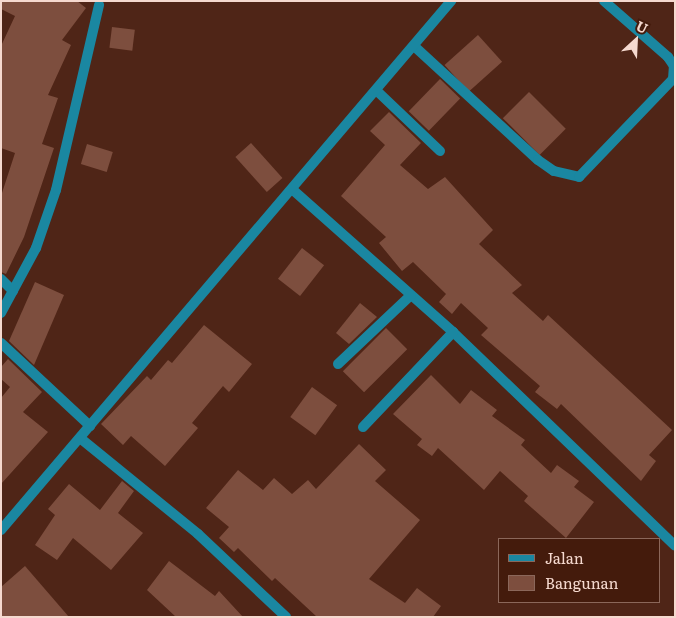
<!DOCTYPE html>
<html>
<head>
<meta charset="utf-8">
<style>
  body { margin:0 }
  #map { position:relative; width:676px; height:618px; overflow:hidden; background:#4f2517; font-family:Literata,serif }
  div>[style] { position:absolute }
  .building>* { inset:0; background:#7d4e3e; transform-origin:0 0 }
  .street>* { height:10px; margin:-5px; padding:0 5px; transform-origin:5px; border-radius:5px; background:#1a87a1 }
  span { translate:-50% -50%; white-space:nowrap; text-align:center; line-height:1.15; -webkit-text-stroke:4px #441b0c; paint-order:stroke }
  .frame { position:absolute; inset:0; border:2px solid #f5d9cf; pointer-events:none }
  .legend { position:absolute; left:498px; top:538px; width:162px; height:65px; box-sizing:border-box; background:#441b0c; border:1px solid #8b675a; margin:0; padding:6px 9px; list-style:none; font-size:15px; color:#f5d9cf }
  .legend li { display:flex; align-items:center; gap:10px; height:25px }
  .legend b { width:25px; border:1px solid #8b675a }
  .north { position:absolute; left:611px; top:15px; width:50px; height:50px; -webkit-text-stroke:4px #441b0c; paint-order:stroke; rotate:25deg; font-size:14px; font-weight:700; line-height:20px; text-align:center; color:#f5d9cf }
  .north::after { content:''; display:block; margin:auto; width:18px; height:22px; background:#f5d9cf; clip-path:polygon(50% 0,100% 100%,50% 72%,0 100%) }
</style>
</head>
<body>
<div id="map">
  <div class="building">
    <i style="clip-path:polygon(1px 1px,77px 1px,86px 8px,62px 40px,71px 45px,48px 95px,58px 98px,42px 144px,54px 148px,24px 237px,6px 274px,1px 272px,1px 196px,15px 153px,1px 148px,1px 46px,15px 16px,1px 9px)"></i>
    <i style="left:112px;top:27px;width:23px;height:21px;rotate:7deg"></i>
    <i style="left:478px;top:35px;width:36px;height:45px;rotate:48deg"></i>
    <i style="left:440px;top:79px;width:28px;height:45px;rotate:44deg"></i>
    <i style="left:529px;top:92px;width:52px;height:37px;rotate:45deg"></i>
    <i style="clip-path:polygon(389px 112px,421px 143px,400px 165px,428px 189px,445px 177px,493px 230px,479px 244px,522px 285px,512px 293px,543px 321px,548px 315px,672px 430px,649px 455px,656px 461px,641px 481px,561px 404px,557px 409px,535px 392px,540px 386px,481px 335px,488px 328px,461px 303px,452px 314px,439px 302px,446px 294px,413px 262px,402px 271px,379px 243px,386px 237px,341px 196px,385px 145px,370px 131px)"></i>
    <i style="left:251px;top:143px;width:47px;height:21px;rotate:48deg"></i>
    <i style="left:87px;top:144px;width:27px;height:21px;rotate:17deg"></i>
    <i style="left:302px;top:248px;width:28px;height:39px;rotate:38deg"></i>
    <i style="clip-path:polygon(35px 282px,64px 295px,34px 365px,9px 341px)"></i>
    <i style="clip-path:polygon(360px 303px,377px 317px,349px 344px,336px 333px)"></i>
    <i style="clip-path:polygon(204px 325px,252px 364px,229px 392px,223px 386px,192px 423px,198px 428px,165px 466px,131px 436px,123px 445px,101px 424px,147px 376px,151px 380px,168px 360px,172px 363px)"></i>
    <i style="left:386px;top:328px;width:30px;height:61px;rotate:45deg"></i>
    <i style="clip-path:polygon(8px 359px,42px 392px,23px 412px,48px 432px,1px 484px,1px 398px,10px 387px,1px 379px,1px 367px)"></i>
    <i style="clip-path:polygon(431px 375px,460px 404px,471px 390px,497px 410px,492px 416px,525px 440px,521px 445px,551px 473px,557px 465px,579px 481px,574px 487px,594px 502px,566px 538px,524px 501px,528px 496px,500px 471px,484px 490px,438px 448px,432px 456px,417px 445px,422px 439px,393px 414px)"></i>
    <i style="left:312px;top:387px;width:31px;height:37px;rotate:36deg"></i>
    <i style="clip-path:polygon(359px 444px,386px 470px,375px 481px,420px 520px,369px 579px,405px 603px,417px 588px,441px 606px,433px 617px,317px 617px,275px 578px,272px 581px,238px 548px,234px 552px,219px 538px,229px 527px,206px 508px,238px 470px,263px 490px,274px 478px,292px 494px,308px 480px,316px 489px)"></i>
    <i style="clip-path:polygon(122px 481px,134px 491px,118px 513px,143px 533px,111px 570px,73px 538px,57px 560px,35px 545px,55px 515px,48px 509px,69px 484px,100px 510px)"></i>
    <i style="clip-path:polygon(169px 561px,215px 596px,219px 591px,243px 617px,176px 617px,147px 590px)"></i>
    <i style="clip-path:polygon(25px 566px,69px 617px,1px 617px,1px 587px)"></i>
  </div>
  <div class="street">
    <i style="left:414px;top:46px;width:168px;rotate:42.6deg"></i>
    <i style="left:538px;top:160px;width:19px;rotate:35deg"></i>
    <i style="left:554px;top:171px;width:26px;rotate:13deg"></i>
    <i style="left:579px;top:177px;width:136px;rotate:-46.2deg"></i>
    <i style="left:673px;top:79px;width:13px;rotate:-86deg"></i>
    <i style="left:674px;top:66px;width:11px;rotate:-124deg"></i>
    <i style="left:668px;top:57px;width:85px;rotate:-138.8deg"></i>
    <i style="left:377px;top:91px;width:87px;rotate:43.6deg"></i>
    <i style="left:293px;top:190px;width:214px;rotate:41.6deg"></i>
    <i style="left:453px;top:332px;width:308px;rotate:43.9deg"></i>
    <i style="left:1px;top:279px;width:17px;rotate:45deg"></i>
    <i style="left:1px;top:313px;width:74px;rotate:-61.7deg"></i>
    <i style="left:36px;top:248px;width:61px;rotate:-71deg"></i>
    <i style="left:56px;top:190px;width:190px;rotate:-76.9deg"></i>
    <i style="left:1px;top:343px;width:122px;rotate:43deg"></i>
    <i style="left:338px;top:364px;width:100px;rotate:-43.4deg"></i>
    <i style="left:363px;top:427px;width:131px;rotate:-46.5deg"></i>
    <i style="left:80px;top:438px;width:152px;rotate:39.1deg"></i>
    <i style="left:198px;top:534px;width:121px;rotate:43.3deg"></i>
    <i style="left:1px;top:530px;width:695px;rotate:-49.61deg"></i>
  </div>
  <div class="frame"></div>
  <ul class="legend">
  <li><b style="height:6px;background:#1a87a1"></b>Jalan</li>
  <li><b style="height:14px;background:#7d4e3e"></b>Bangunan</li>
  </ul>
  <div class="north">U</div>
</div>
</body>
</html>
